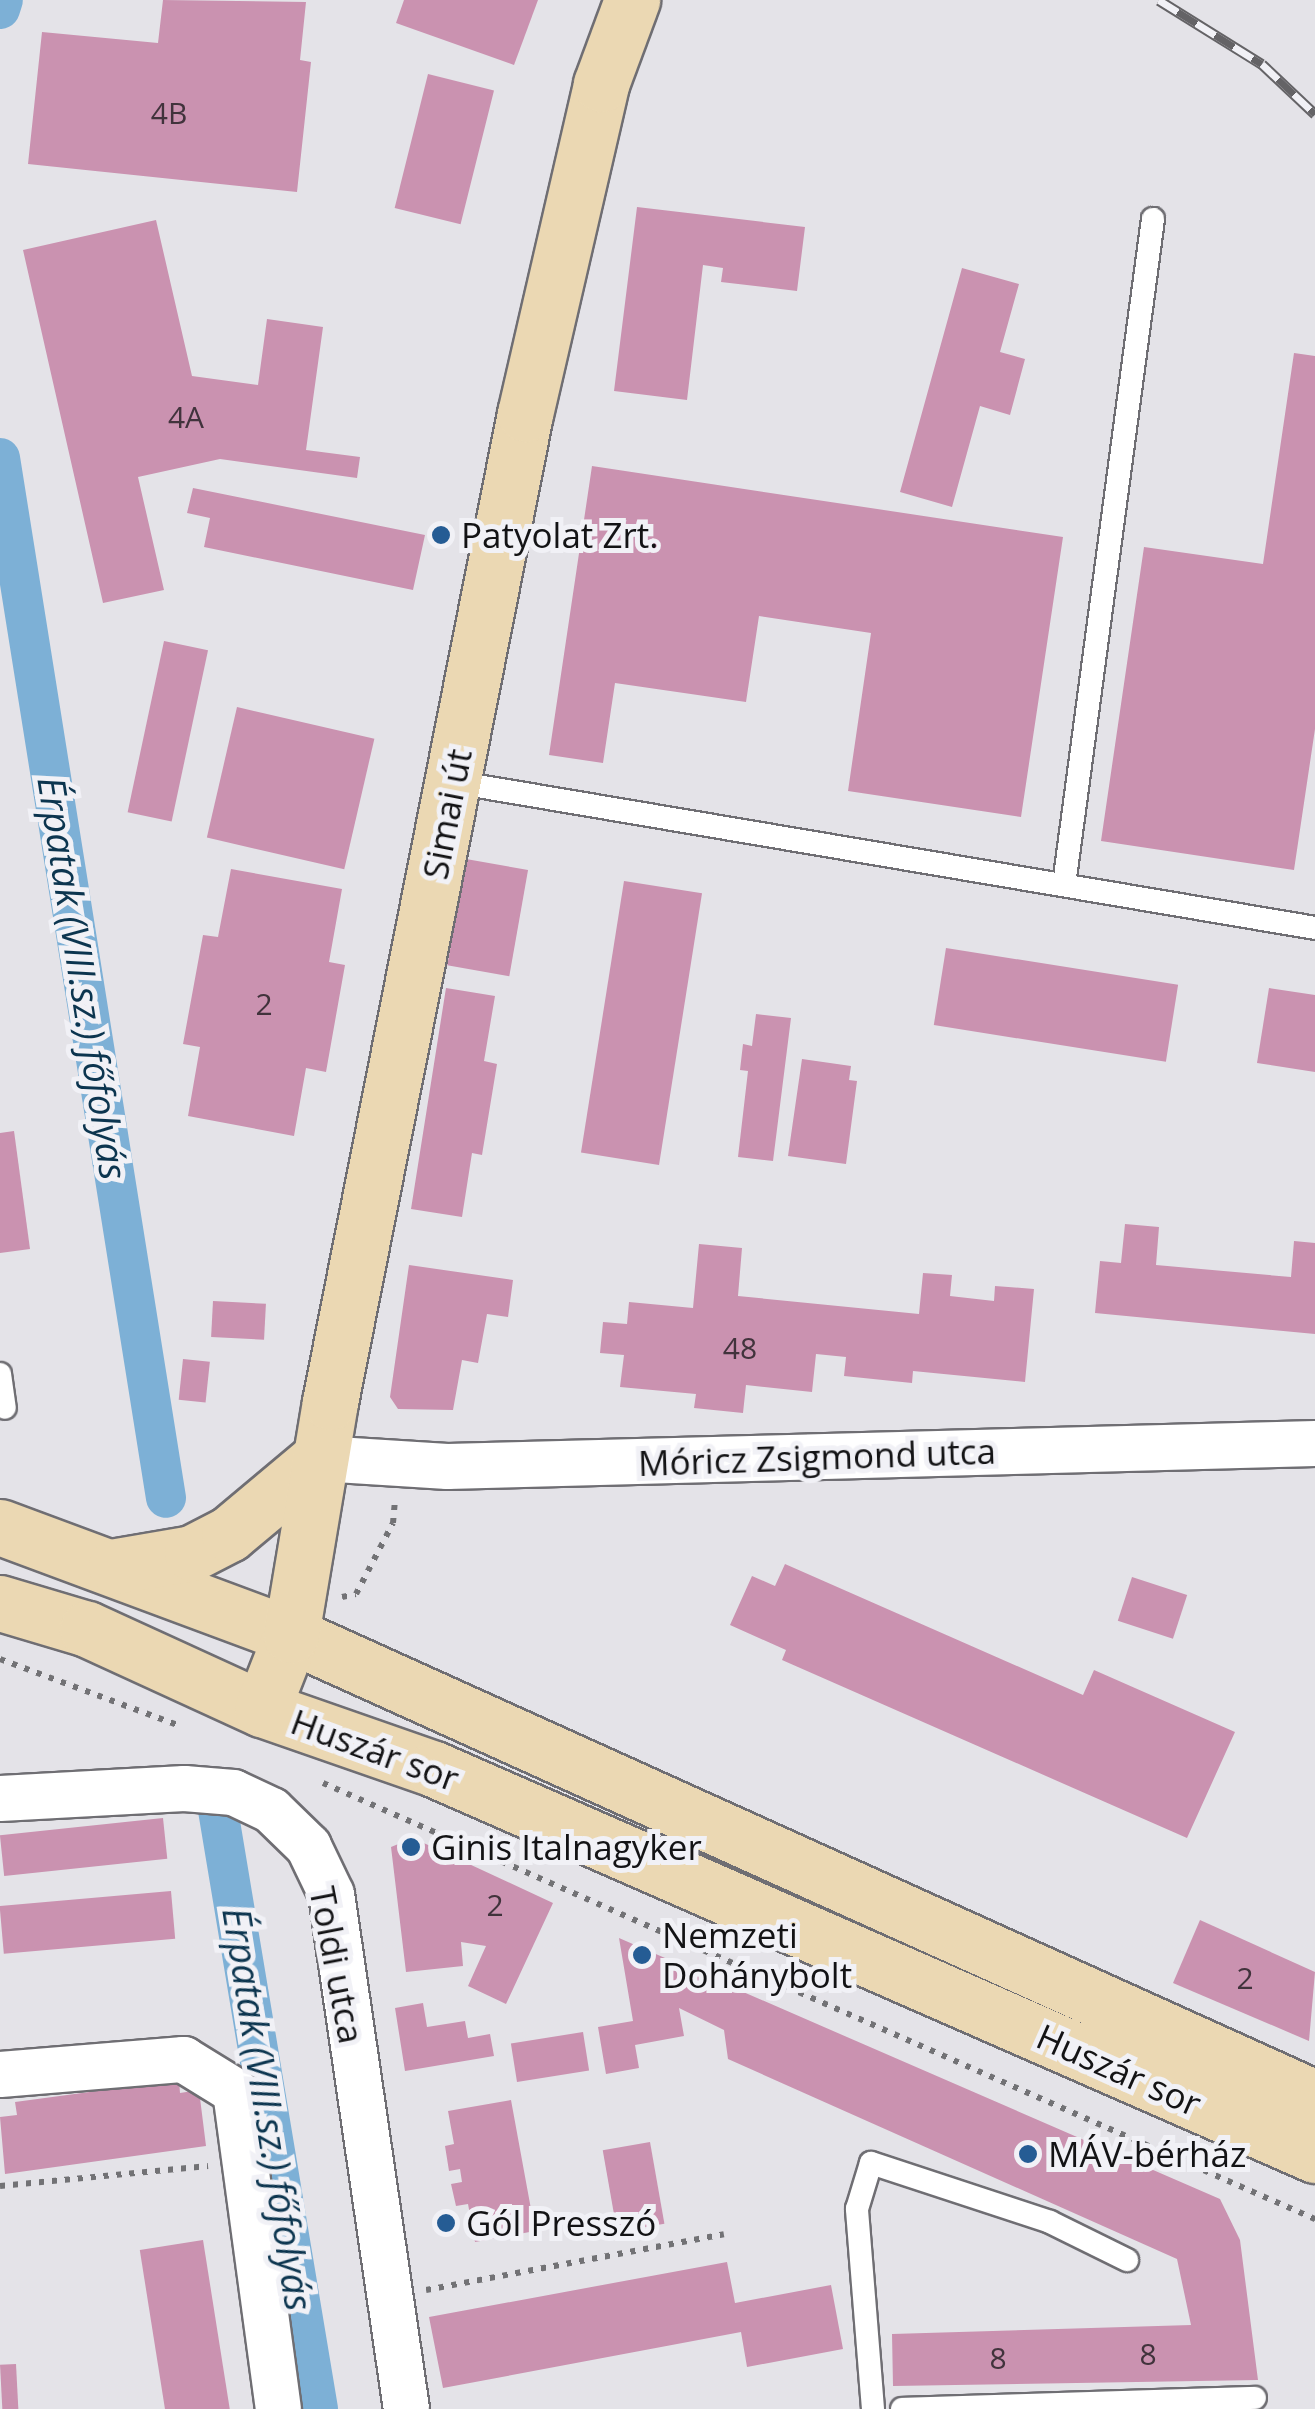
<!DOCTYPE html>
<html>
<head>
<meta charset="utf-8">
<style>
  body { margin:0 }
  #map { position:relative; width:1315px; height:2409px; overflow:hidden; background:#e4e3e8; font-family:"Open Sans",sans-serif }
  div>[style] { position:absolute }
  .canal>* { height:40px; margin:-20px; padding:0 20px; transform-origin:20px; border-radius:20px; background:#7db0d6 }
  .building>* { inset:0; background:#ca92b0; transform-origin:0 0 }
  .path>* { height:6px; margin-top:-3px; transform-origin:0; background:repeating-linear-gradient(90deg,#727275 0 5px,transparent 0 13px) }
  .roads { filter:drop-shadow(2px 0 #6f6e73) drop-shadow(-2px 0 #6f6e73) drop-shadow(0 2px #6f6e73) drop-shadow(0 -2px #6f6e73) }
  .service>* { height:22px; margin:-11px; padding:0 11px; transform-origin:11px; border-radius:11px; background:#fff }
  .minor>* { height:45px; margin:-22.5px; padding:0 22.5px; transform-origin:22.5px; border-radius:22.5px; background:#fff }
  .secondary>* { height:55px; margin:-27.5px; padding:0 27.5px; transform-origin:27.5px; border-radius:27.5px; background:#ebd8b3 }
  .rail>* { height:11px; margin-top:-5.5px; transform-origin:0; background:repeating-linear-gradient(90deg,#f1f1f6 0 22px,#646366 0 44px); box-sizing:border-box; border-block:2px solid #646366 }
  .dots>* { width:28px; height:28px; translate:-50% -50%; box-sizing:border-box; border:5px solid #f1f1f6; border-radius:50% }
  span { translate:-50% -50%; white-space:nowrap; text-align:center; line-height:1.15; -webkit-text-stroke:10px #f1f1f6; paint-order:stroke }
  .number-label { font-size:30px; color:#41333c }
  .number-label span { -webkit-text-stroke-width:0 }
  .poi-label { font-size:35px; color:#131315 }
  .left { translate:0 -50%; text-align:left }
  .street-label { font-size:35px; color:#131315 }
  .water-label { font-size:38px; color:#0c354f; font-style:italic }
</style>
</head>
<body>
<div id="map">
  <div class="canal">
    <i style="left:0;top:9px;width:9px;rotate:-72deg"></i>
    <i style="left:0;top:458px;width:1053px;rotate:80.93deg"></i>
    <i style="left:218px;top:1810px;width:607px;rotate:80.52deg"></i>
  </div>
  <div class="building">
    <i style="clip-path:polygon(163px 0,306px 2px,300px 60px,311px 62px,297px 192px,28px 164px,42px 32px,158px 43px)"></i>
    <i style="clip-path:polygon(404px 0,538px 0,514px 65px,396px 23px)"></i>
    <i style="left:428px;top:74px;width:68px;height:138px;rotate:14deg"></i>
    <i style="clip-path:polygon(637px 207px,805px 227px,797px 291px,721px 282px,723px 268px,703px 265px,687px 400px,614px 391px)"></i>
    <i style="clip-path:polygon(156px 220px,192px 376px,258px 385px,267px 319px,323px 327px,306px 450px,360px 457px,357px 478px,220px 459px,138px 477px,164px 590px,103px 603px,23px 250px)"></i>
    <i style="clip-path:polygon(962px 268px,1019px 284px,1000px 352px,1025px 359px,1010px 415px,980px 406px,952px 507px,900px 492px)"></i>
    <i style="clip-path:polygon(1294px 353px,1315px 356px,1315px 729px,1294px 870px,1101px 841px,1144px 547px,1263px 564px)"></i>
    <i style="clip-path:polygon(592px 466px,1063px 537px,1021px 817px,848px 791px,871px 633px,759px 616px,746px 702px,615px 683px,603px 763px,549px 755px)"></i>
    <i style="clip-path:polygon(193px 488px,425px 535px,413px 590px,204px 547px,210px 518px,187px 513px)"></i>
    <i style="left:164px;top:641px;width:45px;height:175px;rotate:12deg"></i>
    <i style="left:237px;top:707px;width:141px;height:134px;rotate:13deg"></i>
    <i style="left:466px;top:859px;width:63px;height:108px;rotate:10deg"></i>
    <i style="clip-path:polygon(231px 869px,342px 889px,329px 962px,345px 965px,326px 1072px,306px 1068px,294px 1136px,188px 1116px,200px 1047px,183px 1044px,203px 935px,218px 937px)"></i>
    <i style="left:624px;top:881px;width:79px;height:275px;rotate:9deg"></i>
    <i style="left:946px;top:948px;width:235px;height:78px;rotate:9deg"></i>
    <i style="clip-path:polygon(446px 988px,495px 996px,484px 1061px,497px 1064px,482px 1155px,472px 1153px,462px 1217px,411px 1209px)"></i>
    <i style="clip-path:polygon(1269px 988px,1315px 995px,1315px 1072px,1257px 1063px)"></i>
    <i style="clip-path:polygon(756px 1014px,791px 1018px,773px 1161px,738px 1157px,748px 1071px,740px 1070px,743px 1044px,752px 1046px)"></i>
    <i style="clip-path:polygon(802px 1059px,851px 1066px,849px 1080px,857px 1081px,846px 1164px,788px 1156px)"></i>
    <i style="clip-path:polygon(14px 1131px,30px 1249px,0 1253px,0 1133px)"></i>
    <i style="clip-path:polygon(1125px 1224px,1159px 1227px,1156px 1265px,1291px 1277px,1294px 1241px,1315px 1243px,1315px 1334px,1095px 1313px,1100px 1261px,1121px 1263px)"></i>
    <i style="clip-path:polygon(699px 1244px,742px 1248px,738px 1296px,919px 1314px,923px 1273px,952px 1275px,950px 1296px,994px 1301px,995px 1286px,1034px 1289px,1025px 1382px,913px 1371px,912px 1383px,844px 1376px,846px 1357px,816px 1354px,812px 1392px,746px 1385px,743px 1413px,694px 1408px,696px 1394px,620px 1387px,624px 1355px,600px 1353px,603px 1322px,627px 1324px,629px 1302px,693px 1308px)"></i>
    <i style="clip-path:polygon(409px 1265px,513px 1280px,508px 1317px,487px 1314px,478px 1363px,462px 1360px,453px 1410px,398px 1409px,390px 1397px)"></i>
    <i style="left:213px;top:1301px;width:53px;height:36px;rotate:3deg"></i>
    <i style="left:183px;top:1359px;width:27px;height:41px;rotate:6deg"></i>
    <i style="clip-path:polygon(785px 1564px,1083px 1695px,1094px 1670px,1235px 1732px,1187px 1838px,782px 1660px,786px 1650px,730px 1625px,752px 1576px,775px 1586px)"></i>
    <i style="left:1132px;top:1577px;width:58px;height:46px;rotate:18deg"></i>
    <i style="left:163px;top:1818px;width:41px;height:164px;rotate:84deg"></i>
    <i style="clip-path:polygon(413px 1838px,553px 1903px,506px 2004px,468px 1986px,486px 1946px,461px 1942px,463px 1966px,406px 1972px,391px 1847px)"></i>
    <i style="left:171px;top:1891px;width:48px;height:172px;rotate:85deg"></i>
    <i style="clip-path:polygon(1200px 1920px,1315px 1972px,1309px 2041px,1173px 1983px)"></i>
    <i style="clip-path:polygon(619px 1938px,1220px 2199px,1240px 2240px,1258px 2380px,893px 2386px,892px 2334px,1191px 2325px,1177px 2259px,728px 2059px,724px 2030px,679px 2008px,684px 2036px,635px 2045px,639px 2068px,606px 2074px,598px 2027px,633px 2021px)"></i>
    <i style="clip-path:polygon(423px 2003px,427px 2027px,465px 2021px,468px 2038px,490px 2034px,494px 2056px,405px 2071px,395px 2008px)"></i>
    <i style="left:583px;top:2032px;width:39px;height:73px;rotate:81deg"></i>
    <i style="clip-path:polygon(179px 2080px,180px 2093px,199px 2090px,206px 2146px,5px 2174px,0 2117px,17px 2115px,15px 2102px)"></i>
    <i style="clip-path:polygon(511px 2100px,535px 2231px,475px 2242px,468px 2204px,456px 2206px,451px 2184px,462px 2182px,460px 2169px,449px 2171px,445px 2146px,454px 2144px,448px 2111px)"></i>
    <i style="left:650px;top:2142px;width:83px;height:48px;rotate:80deg"></i>
    <i style="left:203px;top:2240px;width:171px;height:64px;rotate:81deg"></i>
    <i style="clip-path:polygon(727px 2262px,735px 2303px,831px 2285px,843px 2349px,747px 2367px,741px 2332px,443px 2388px,429px 2317px)"></i>
    <i style="left:16px;top:2364px;width:45px;height:16px;rotate:87deg"></i>
  </div>
  <div class="path">
    <i style="left:342px;top:1597px;width:14px;rotate:-12deg"></i>
    <i style="left:356px;top:1594px;width:80px;rotate:-62.5deg"></i>
    <i style="left:393px;top:1523px;width:24px;rotate:-85deg"></i>
    <i style="left:0;top:1659px;width:189px;rotate:20.4deg"></i>
    <i style="left:323px;top:1783px;width:1084px;rotate:23.73deg"></i>
    <i style="left:0;top:2186px;width:209px;rotate:-5.5deg"></i>
    <i style="left:426px;top:2290px;width:303px;rotate:-10.6deg"></i>
  </div>
  <div class="roads">
    <div class="service">
      <i style="left:454px;top:782px;width:873px;rotate:9.62deg"></i>
      <i style="left:1064px;top:885px;width:672px;rotate:-82.39deg"></i>
      <i style="left:0;top:1374px;width:34px;rotate:82deg"></i>
      <i style="left:873px;top:2409px;width:201px;rotate:-94.6deg"></i>
      <i style="left:857px;top:2209px;width:48px;rotate:-73.1deg"></i>
      <i style="left:871px;top:2163px;width:188px;rotate:18.2deg"></i>
      <i style="left:1050px;top:2222px;width:86px;rotate:26.3deg"></i>
      <i style="left:902px;top:2409px;width:353px;rotate:-1.8deg"></i>
    </div>
    <div class="minor">
      <i style="left:320px;top:1458px;width:127px;rotate:3.6deg"></i>
      <i style="left:447px;top:1466px;width:868px;rotate:-1.52deg"></i>
      <i style="left:0;top:1798px;width:184px;rotate:-3.1deg"></i>
      <i style="left:184px;top:1788px;width:49px;rotate:4.7deg"></i>
      <i style="left:233px;top:1792px;width:42px;rotate:25.3deg"></i>
      <i style="left:271px;top:1810px;width:52px;rotate:44.2deg"></i>
      <i style="left:308px;top:1846px;width:53px;rotate:64.4deg"></i>
      <i style="left:331px;top:1894px;width:520px;rotate:81.71deg"></i>
      <i style="left:0;top:2074px;width:184px;rotate:-4.7deg"></i>
      <i style="left:183px;top:2059px;width:61px;rotate:31.6deg"></i>
      <i style="left:235px;top:2091px;width:321px;rotate:82.3deg"></i>
    </div>
    <div class="secondary">
      <i style="left:0;top:1527px;width:310px;rotate:20.4deg"></i>
      <i style="left:291px;top:1635px;width:1124px;rotate:24.33deg"></i>
      <i style="left:116px;top:1566px;width:77px;rotate:-9.7deg"></i>
      <i style="left:192px;top:1553px;width:42px;rotate:-27.2deg"></i>
      <i style="left:229px;top:1534px;width:119px;rotate:-39.9deg"></i>
      <i style="left:0;top:1603px;width:91px;rotate:16.6deg"></i>
      <i style="left:87px;top:1629px;width:192px;rotate:24.6deg"></i>
      <i style="left:262px;top:1709px;width:182px;rotate:19.2deg"></i>
      <i style="left:434px;top:1769px;width:962px;rotate:23.66deg"></i>
      <i style="left:262px;top:1709px;width:79px;rotate:-68.6deg"></i>
      <i style="left:291px;top:1635px;width:236px;rotate:-80.5deg"></i>
      <i style="left:330px;top:1402px;width:1007px;rotate:-78.84deg"></i>
      <i style="left:525px;top:414px;width:339px;rotate:-77deg"></i>
      <i style="left:601px;top:84px;width:90px;rotate:-69.7deg"></i>
    </div>
  </div>
  <div class="rail">
    <i style="left:1159px;top:0;width:121px;rotate:31.9deg"></i>
    <i style="left:1262px;top:64px;width:73px;rotate:43.3deg"></i>
  </div>
  <div class="dots">
    <i style="left:441px;top:535px;background:#255c94"></i>
    <i style="left:411px;top:1847px;background:#255c94"></i>
    <i style="left:642px;top:1955px;background:#255c94"></i>
    <i style="left:1028px;top:2154px;background:#255c94"></i>
    <i style="left:446px;top:2223px;background:#255c94"></i>
  </div>
  <div class="number-label">
    <span style="left:169px;top:113px">4B</span>
    <span style="left:186px;top:417px">4A</span>
    <span style="left:264px;top:1004px">2</span>
    <span style="left:740px;top:1348px">48</span>
    <span style="left:495px;top:1905px">2</span>
    <span style="left:1245px;top:1978px">2</span>
    <span style="left:1148px;top:2354px">8</span>
    <span style="left:998px;top:2358px">8</span>
  </div>
  <div class="poi-label">
    <span class="left" style="left:461px;top:535px">Patyolat Zrt.</span>
    <span class="left" style="left:431px;top:1847px">Ginis Italnagyker</span>
    <span class="left" style="left:662px;top:1955px">Nemzeti<br>Dohánybolt</span>
    <span class="left" style="left:1048px;top:2154px">MÁV-bérház</span>
    <span class="left" style="left:466px;top:2223px">Gól Presszó</span>
  </div>
  <div class="street-label">
    <span style="left:447px;top:814px;rotate:-79deg">Simai út</span>
    <span style="left:817px;top:1457px;rotate:-2deg">Móricz Zsigmond utca</span>
    <span style="left:375px;top:1750px;rotate:20deg">Huszár sor</span>
    <span style="left:337px;top:1965px;rotate:79deg">Toldi utca</span>
    <span style="left:1119px;top:2070px;rotate:24deg">Huszár sor</span>
  </div>
  <div class="water-label">
    <span style="left:83px;top:978px;rotate:81deg">Érpatak (VIII.sz.) főfolyás</span>
    <span style="left:268px;top:2109px;rotate:81deg">Érpatak (VIII.sz.) főfolyás</span>
  </div>
</div>
</body>
</html>
